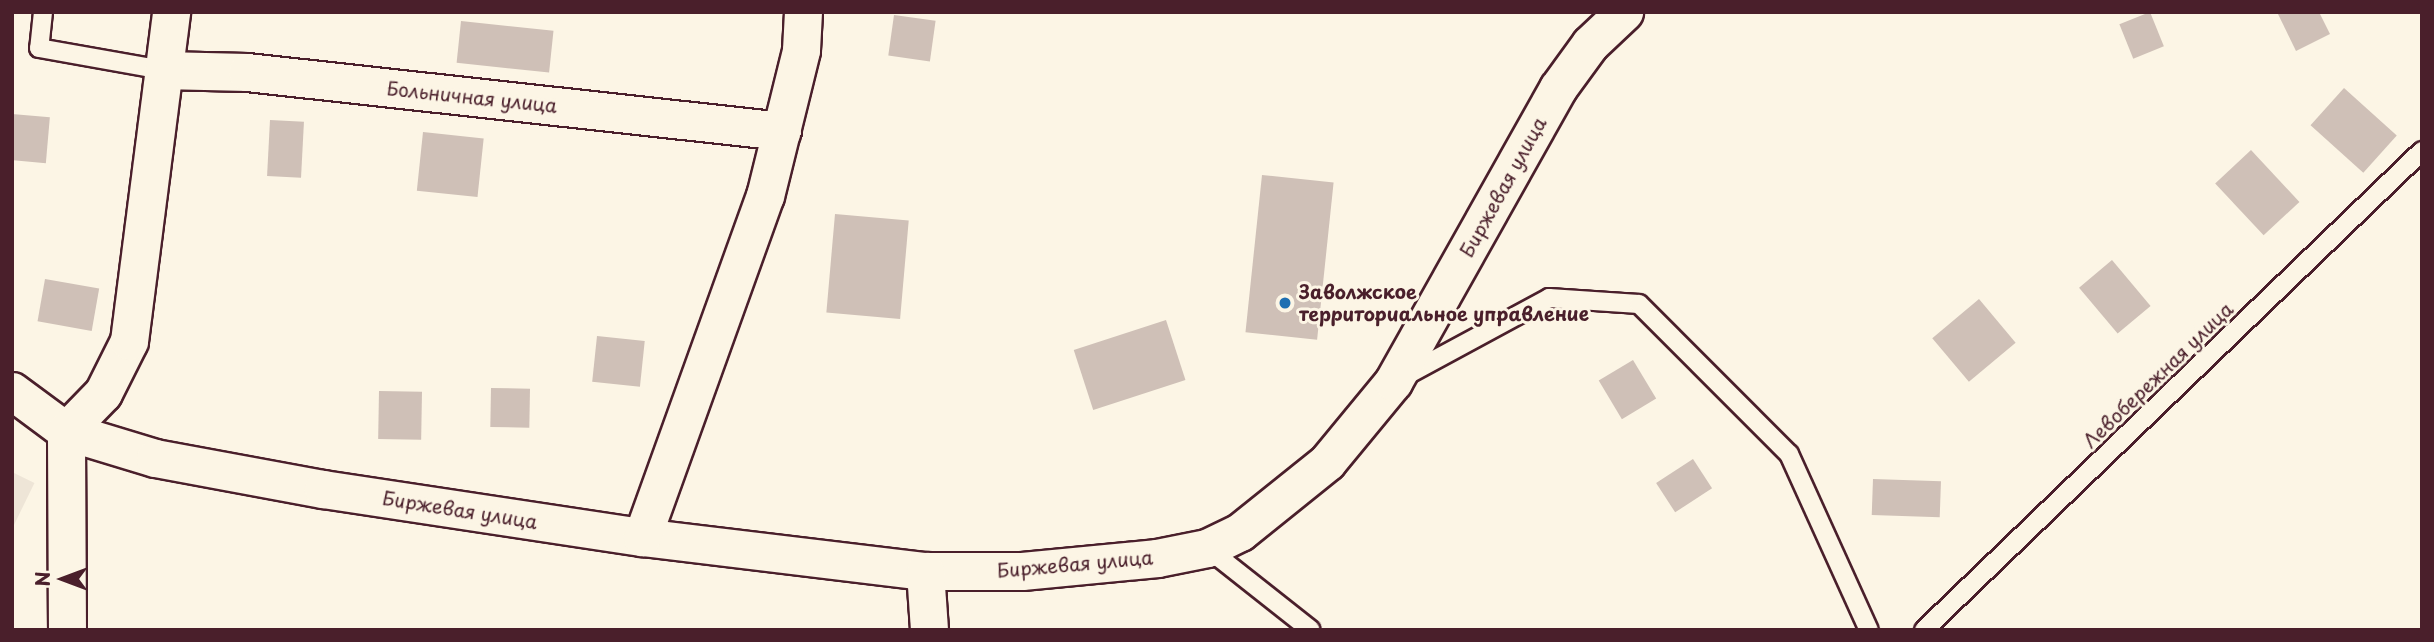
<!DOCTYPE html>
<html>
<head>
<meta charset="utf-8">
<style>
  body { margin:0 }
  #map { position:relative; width:2434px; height:642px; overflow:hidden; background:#fcf5e5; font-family:"Playpen Sans",sans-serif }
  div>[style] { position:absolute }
  .built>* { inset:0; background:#eee5d7; transform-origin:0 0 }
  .building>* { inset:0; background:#cfc0b7; transform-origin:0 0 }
  .roads { filter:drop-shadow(2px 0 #4a1f2b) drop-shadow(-2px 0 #4a1f2b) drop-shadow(0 2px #4a1f2b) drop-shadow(0 -2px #4a1f2b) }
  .service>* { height:18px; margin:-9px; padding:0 9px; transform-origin:9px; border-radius:9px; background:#fcf5e5 }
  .minor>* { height:37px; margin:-18.5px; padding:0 18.5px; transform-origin:18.5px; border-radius:18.5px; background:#fcf5e5 }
  .dots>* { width:19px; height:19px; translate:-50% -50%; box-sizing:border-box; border:4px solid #fcf5e5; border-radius:50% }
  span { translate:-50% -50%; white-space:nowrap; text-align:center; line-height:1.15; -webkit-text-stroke:6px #fcf5e5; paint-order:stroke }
  .street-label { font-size:19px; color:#4a1f2b }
  .poi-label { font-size:19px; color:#4a1f2b; font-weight:700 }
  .left { translate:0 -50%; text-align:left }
  .frame { position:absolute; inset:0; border:14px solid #4a1f2b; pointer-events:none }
  .north { position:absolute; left:28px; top:544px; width:70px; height:70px; -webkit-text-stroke:5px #fcf5e5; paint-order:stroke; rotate:270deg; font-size:19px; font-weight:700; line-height:28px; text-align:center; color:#4a1f2b }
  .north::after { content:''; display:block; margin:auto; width:24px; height:32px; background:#4a1f2b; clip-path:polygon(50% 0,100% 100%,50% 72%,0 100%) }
</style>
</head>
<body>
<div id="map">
  <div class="built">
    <i style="left:12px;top:472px;width:25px;height:158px;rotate:26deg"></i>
  </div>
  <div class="building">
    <i style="left:2150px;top:12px;width:37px;height:33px;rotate:68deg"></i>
    <i style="clip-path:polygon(2277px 12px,2319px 12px,2330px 34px,2296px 51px)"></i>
    <i style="left:894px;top:15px;width:42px;height:41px;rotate:8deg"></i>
    <i style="left:461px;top:21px;width:93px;height:42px;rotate:6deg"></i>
    <i style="left:2344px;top:88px;width:71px;height:50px;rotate:42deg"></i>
    <i style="left:12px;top:114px;width:38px;height:46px;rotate:5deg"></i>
    <i style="left:270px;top:120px;width:34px;height:56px;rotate:3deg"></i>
    <i style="left:423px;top:132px;width:61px;height:59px;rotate:6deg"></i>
    <i style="left:2251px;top:150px;width:71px;height:49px;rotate:47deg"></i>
    <i style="left:1262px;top:175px;width:72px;height:158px;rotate:6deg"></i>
    <i style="left:835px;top:214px;width:74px;height:99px;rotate:5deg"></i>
    <i style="left:2112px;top:260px;width:60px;height:43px;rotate:50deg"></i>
    <i style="left:45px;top:279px;width:55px;height:43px;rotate:10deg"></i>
    <i style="left:1979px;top:299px;width:57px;height:61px;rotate:50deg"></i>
    <i style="left:1166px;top:320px;width:63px;height:97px;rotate:72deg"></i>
    <i style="left:597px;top:336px;width:48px;height:46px;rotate:6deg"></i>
    <i style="left:1633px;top:360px;width:45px;height:40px;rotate:59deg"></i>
    <i style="left:491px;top:388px;width:39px;height:39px;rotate:1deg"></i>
    <i style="left:379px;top:391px;width:43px;height:48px;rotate:1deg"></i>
    <i style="left:1693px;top:459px;width:35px;height:44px;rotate:57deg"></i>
    <i style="left:1873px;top:479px;width:68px;height:36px;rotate:2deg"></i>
  </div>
  <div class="roads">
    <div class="service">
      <i style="left:43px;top:12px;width:36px;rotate:96deg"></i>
      <i style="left:39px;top:48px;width:125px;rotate:10.1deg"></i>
      <i style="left:1403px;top:377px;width:166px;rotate:-28.4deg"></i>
      <i style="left:1549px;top:298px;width:90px;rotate:3.8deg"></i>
      <i style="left:1639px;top:304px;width:212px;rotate:45deg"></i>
      <i style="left:1789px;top:454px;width:193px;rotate:65.6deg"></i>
      <i style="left:1207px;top:548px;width:132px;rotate:38.3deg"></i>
      <i style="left:1924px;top:630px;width:691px;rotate:-43.89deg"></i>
    </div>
    <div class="minor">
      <i style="left:162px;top:70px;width:85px;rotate:1.3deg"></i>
      <i style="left:247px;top:72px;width:538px;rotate:6.29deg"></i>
      <i style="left:12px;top:391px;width:67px;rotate:36.5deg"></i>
      <i style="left:66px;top:431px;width:93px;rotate:16.9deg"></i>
      <i style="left:155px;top:458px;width:171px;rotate:10.5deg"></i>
      <i style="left:323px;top:489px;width:323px;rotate:8.6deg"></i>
      <i style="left:642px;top:537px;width:285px;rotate:6.9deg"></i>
      <i style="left:925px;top:571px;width:97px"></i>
      <i style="left:1022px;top:571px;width:136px;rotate:-5.5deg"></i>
      <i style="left:1157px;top:558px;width:51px;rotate:-11.3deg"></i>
      <i style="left:1207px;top:548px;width:37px;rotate:-26deg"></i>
      <i style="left:1240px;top:532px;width:112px;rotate:-38.8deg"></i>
      <i style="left:1327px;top:462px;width:104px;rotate:-50.5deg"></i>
      <i style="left:1393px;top:382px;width:337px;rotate:-60.7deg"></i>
      <i style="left:1558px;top:88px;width:54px;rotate:-54deg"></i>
      <i style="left:1590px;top:44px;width:47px;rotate:-43.3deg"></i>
      <i style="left:642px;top:537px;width:363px;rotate:-70.2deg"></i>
      <i style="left:765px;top:196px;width:150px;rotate:-76.1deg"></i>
      <i style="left:801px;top:50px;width:38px;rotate:-87deg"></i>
      <i style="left:925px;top:571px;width:59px;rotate:86.1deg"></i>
      <i style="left:67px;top:630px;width:199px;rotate:-90.3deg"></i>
      <i style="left:66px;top:431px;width:53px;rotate:-45.8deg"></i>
      <i style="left:103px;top:393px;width:58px;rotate:-63.4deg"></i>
      <i style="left:129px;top:341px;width:332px;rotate:-82.7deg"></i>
    </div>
  </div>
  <div class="dots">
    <i style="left:1285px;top:303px;background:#1f6fb2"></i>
  </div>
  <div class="street-label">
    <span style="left:472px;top:97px;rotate:6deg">Больничная улица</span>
    <span style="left:1503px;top:187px;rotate:-61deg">Биржевая улица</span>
    <span style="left:2158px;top:375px;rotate:-44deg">Левобережная улица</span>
    <span style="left:460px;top:510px;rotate:9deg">Биржевая улица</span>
    <span style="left:1075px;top:564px;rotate:-5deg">Биржевая улица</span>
  </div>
  <div class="poi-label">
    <span class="left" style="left:1299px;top:303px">Заволжское<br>территориальное управление</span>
  </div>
  <div class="frame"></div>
  <div class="north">N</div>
</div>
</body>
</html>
